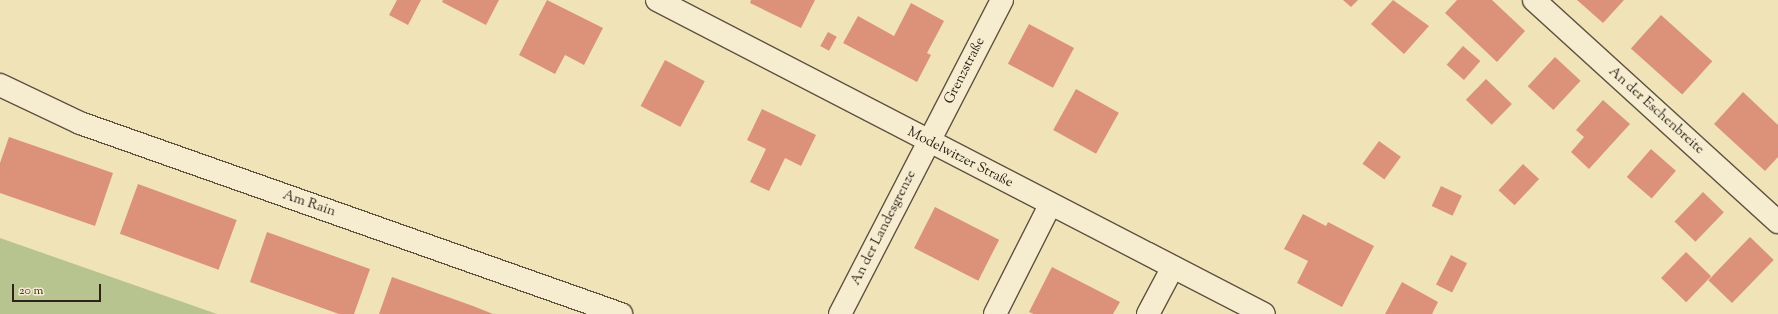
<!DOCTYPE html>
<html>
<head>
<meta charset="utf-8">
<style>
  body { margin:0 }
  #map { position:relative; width:1778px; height:314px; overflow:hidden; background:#f1e3b8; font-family:"Sorts Mill Goudy",serif }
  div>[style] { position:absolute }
  .green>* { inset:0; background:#b8c490 }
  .building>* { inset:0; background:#dc9279; transform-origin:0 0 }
  .roads { filter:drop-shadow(1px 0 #5f5241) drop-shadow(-1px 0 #5f5241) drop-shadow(0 1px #5f5241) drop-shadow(0 -1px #5f5241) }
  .minor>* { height:22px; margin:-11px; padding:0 11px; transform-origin:11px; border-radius:11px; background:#f6edd1 }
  span { translate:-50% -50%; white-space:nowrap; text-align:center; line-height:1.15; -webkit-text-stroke:3px #f6edd1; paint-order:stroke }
  .street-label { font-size:14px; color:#2e2219 }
  .scale { position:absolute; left:12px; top:284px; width:89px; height:18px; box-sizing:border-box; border:2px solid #2e2219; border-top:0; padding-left:5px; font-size:12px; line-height:14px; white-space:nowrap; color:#2e2219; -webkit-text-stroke:3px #f6edd1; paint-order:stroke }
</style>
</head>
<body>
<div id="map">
  <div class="green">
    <i style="clip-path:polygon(0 238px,217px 314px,0 314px)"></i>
  </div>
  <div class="building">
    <i style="clip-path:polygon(397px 0,421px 0,408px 25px,389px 15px)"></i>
    <i style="clip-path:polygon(443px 0,499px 0,486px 25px,442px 2px)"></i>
    <i style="clip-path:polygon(547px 0,603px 28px,584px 65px,565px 55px,555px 74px,519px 55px)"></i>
    <i style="clip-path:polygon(751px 0,815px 0,801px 28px,750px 3px)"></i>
    <i style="clip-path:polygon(1343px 0,1358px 0,1351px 7px)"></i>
    <i style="clip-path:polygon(1393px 0,1429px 26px,1404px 54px,1371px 24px)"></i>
    <i style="clip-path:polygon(1457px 0,1492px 0,1525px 31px,1497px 62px,1445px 13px)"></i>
    <i style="clip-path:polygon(1577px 0,1624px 0,1603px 23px)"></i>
    <i style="clip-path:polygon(911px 3px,944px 21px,927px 53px,931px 55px,917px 82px,843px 43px,858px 16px,894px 36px)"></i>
    <i style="left:1661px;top:15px;width:69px;height:45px;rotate:42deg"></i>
    <i style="left:1029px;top:24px;width:51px;height:45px;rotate:28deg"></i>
    <i style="left:828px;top:32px;width:10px;height:16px;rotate:29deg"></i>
    <i style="left:1463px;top:46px;width:23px;height:25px;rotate:41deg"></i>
    <i style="left:1555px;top:57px;width:35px;height:40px;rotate:43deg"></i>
    <i style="left:665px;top:60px;width:45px;height:52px;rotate:28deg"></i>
    <i style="left:1486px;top:79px;width:36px;height:29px;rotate:44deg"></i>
    <i style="left:1076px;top:89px;width:49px;height:47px;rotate:29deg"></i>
    <i style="clip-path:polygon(1743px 92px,1778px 125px,1778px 157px,1765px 171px,1714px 124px)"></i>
    <i style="clip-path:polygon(1603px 100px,1630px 124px,1589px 169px,1571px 152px,1584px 137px,1576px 130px)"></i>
    <i style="clip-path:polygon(762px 109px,816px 135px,801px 166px,785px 158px,769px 191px,750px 182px,766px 149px,747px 140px)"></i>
    <i style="clip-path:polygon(9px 137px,113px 173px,95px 226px,0 193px,0 163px)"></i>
    <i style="left:1379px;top:141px;width:27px;height:28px;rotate:36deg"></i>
    <i style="left:1651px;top:149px;width:33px;height:37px;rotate:41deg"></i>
    <i style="left:1523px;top:164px;width:22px;height:36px;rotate:43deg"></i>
    <i style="left:138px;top:184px;width:105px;height:53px;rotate:20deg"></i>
    <i style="left:1441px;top:186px;width:23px;height:22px;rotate:25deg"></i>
    <i style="left:1703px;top:192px;width:29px;height:41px;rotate:44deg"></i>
    <i style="left:935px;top:207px;width:72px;height:46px;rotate:27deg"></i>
    <i style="clip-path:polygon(1303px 214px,1326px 226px,1328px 222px,1374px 246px,1342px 307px,1297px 283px,1308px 261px,1284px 249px)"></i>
    <i style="clip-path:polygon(267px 232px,370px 269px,354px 314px,339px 314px,250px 282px)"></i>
    <i style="left:1750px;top:237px;width:33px;height:60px;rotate:44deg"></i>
    <i style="left:1686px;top:252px;width:35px;height:36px;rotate:44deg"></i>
    <i style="left:1451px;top:255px;width:18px;height:33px;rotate:27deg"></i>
    <i style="clip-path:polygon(1052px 267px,1120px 302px,1113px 314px,1034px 314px,1029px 312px)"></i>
    <i style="clip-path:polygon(392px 277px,473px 306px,493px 314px,379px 314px)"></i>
    <i style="clip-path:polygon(1402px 282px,1438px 302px,1432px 314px,1385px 314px)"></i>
  </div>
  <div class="roads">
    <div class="minor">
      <i style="left:657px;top:0;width:683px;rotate:27.35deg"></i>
      <i style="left:1534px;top:0;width:330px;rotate:42.3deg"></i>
      <i style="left:0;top:85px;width:89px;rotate:25.4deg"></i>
      <i style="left:80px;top:123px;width:574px;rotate:19.45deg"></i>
      <i style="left:840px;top:314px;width:353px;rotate:-62.7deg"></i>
      <i style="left:995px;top:314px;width:122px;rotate:-63.2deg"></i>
      <i style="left:1148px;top:314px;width:53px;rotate:-62deg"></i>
    </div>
  </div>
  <div class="street-label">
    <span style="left:965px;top:71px;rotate:-63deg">Grenzstraße</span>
    <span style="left:1656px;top:111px;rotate:42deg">An der Eschenbreite</span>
    <span style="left:960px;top:158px;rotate:27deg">Modelwitzer Straße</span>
    <span style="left:309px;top:204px;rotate:19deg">Am Rain</span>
    <span style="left:884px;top:228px;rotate:-63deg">An der Landesgrenze</span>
  </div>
  <div class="scale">20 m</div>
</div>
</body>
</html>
